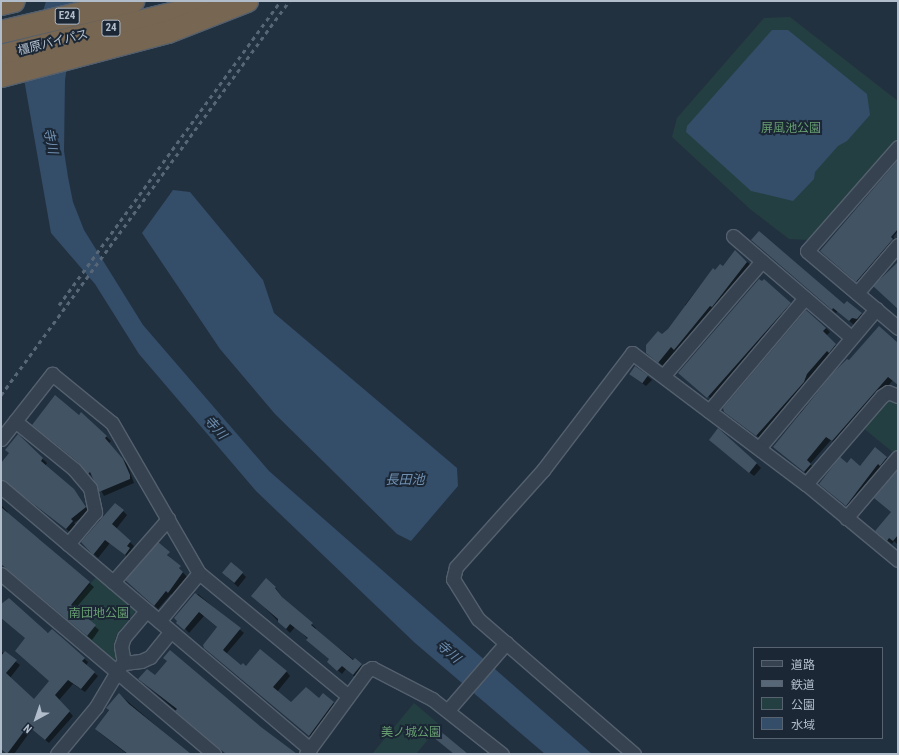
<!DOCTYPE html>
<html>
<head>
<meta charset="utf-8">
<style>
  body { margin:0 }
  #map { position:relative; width:899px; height:755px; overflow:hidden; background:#223140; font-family:"Roboto Condensed","Noto Sans JP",sans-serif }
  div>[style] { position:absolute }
  .green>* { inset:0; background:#243f41 }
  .water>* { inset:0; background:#344d69 }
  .shadow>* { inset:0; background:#0007; transform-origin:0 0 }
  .building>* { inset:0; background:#425364; transform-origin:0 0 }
  .roads { filter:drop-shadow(1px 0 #54606e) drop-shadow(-1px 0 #54606e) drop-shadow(0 1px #54606e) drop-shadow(0 -1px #54606e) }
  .street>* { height:13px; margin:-6.5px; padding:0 6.5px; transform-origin:6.5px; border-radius:6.5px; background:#364250 }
  .highway>* { height:22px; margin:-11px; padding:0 11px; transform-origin:11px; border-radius:11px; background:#766652 }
  .rail>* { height:3px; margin-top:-1.5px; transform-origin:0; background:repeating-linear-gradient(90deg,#586777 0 4px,transparent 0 8px) }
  span { translate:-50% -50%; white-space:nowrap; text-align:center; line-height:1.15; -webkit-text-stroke:4px #1b2735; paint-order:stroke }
  .shield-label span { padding:1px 3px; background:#1b2735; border:1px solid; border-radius:3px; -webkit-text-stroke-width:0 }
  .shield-label { font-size:11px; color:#b2bdcb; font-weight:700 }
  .street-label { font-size:12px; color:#b2bdcb }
  .park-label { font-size:12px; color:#679e70 }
  .water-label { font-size:13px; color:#7090b1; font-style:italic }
  .frame { position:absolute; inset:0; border:2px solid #b2bdcb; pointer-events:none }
  .legend { position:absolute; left:753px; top:647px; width:130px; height:92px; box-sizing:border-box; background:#1b2735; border:1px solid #576371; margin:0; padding:5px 7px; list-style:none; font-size:12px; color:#b2bdcb }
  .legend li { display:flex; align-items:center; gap:8px; height:20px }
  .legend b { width:20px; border:1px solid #576371 }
  .north { position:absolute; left:16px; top:699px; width:40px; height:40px; -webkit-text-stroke:3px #1b2735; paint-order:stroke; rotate:220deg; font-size:11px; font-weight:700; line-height:16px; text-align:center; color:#b2bdcb }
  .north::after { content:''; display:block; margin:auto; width:14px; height:18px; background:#b2bdcb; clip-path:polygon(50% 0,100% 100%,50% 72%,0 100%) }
</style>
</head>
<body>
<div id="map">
  <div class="green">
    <i style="clip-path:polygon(790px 17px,898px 101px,898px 139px,810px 240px,789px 239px,750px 209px,672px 137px,677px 118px,764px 18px)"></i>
    <i style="clip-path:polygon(894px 398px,898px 402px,898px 450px,895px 454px,862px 427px,886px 399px)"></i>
    <i style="clip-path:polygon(97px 576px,135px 608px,135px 612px,117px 634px,114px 644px,118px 658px,114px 663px,61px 618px)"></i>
    <i style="clip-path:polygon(414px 703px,440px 725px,416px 754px,372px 754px)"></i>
  </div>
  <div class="water">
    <i style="clip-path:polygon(46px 1px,85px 1px,69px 52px,65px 80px,64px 151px,68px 177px,73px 202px,84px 230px,143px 325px,269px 471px,592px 754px,545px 754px,415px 643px,256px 491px,139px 354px,95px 284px,51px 233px,24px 79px)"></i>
    <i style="clip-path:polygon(772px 30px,788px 30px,867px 94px,870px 115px,847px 141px,838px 146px,815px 172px,814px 179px,793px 201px,751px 191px,686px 132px,687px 126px)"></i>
    <i style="clip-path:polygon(173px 190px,190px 192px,263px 280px,274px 313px,457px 468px,458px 486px,411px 541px,397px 534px,275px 414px,220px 349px,142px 233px)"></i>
  </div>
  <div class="shadow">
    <i style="clip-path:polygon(898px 165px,898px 231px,893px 237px,896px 240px,861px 285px,825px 255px)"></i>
    <i style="clip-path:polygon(756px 244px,844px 306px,847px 302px,866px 318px,861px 323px,856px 322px,854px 325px,838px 311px,836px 313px)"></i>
    <i style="clip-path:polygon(735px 252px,751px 265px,679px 353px,676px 351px,663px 366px,646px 351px,658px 332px,662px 335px,669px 330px,687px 308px,685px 305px,713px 269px,715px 271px,723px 267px)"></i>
    <i style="left:762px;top:283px;width:40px;height:123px;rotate:37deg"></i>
    <i style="clip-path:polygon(826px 328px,830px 332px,826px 336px,839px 349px,761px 439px,724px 411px)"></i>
    <i style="clip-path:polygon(898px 345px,898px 384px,893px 380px,836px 445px,831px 440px,810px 464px,815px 469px,809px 476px,779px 451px,802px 415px,800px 413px,833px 374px,849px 362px)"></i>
    <i style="clip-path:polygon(636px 367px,652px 380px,646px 386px,631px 375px)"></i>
    <i style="clip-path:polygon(81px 414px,111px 441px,109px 443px,127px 464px,134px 483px,104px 496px,94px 478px,38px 429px)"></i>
    <i style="clip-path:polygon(19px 436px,47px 463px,45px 466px,78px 495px,89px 512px,74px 523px,77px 526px,71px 533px,1px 475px,1px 465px,10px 454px)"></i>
    <i style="clip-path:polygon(714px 444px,757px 464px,761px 468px,754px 476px)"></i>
    <i style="clip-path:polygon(876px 449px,891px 462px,851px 509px,825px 488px,860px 468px)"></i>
    <i style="clip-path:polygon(898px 471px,898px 545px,894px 541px,892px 544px,881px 535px,892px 512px)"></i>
    <i style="clip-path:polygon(1px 505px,8px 512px,7px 514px,36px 540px,39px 539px,94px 587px,75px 609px,99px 630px,92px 640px,1px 562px)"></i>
    <i style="clip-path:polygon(123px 511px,127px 515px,116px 529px,134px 546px,131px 550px,133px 553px,129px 558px,110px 543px,98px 558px,82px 542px)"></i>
    <i style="clip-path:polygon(158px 544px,187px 577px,173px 596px,171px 594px,158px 609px,131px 584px)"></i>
    <i style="clip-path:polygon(242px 573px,246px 577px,238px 587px,227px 577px)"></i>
    <i style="clip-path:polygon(275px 587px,284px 600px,316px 628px,315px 630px,366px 669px,357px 679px,346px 669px,342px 674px,333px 666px,331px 660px,295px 627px,290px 633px,257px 600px)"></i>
    <i style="clip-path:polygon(198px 594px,244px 633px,226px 654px,241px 667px,286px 671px,290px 676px,277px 692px,291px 704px,319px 699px,324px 695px,338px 707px,313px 739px,205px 648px,218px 628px,204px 616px,189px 633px,176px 618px)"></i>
    <i style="clip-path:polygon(1px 607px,67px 643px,88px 662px,86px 666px,98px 676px,85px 692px,73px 684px,59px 700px,73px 716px,49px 743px,32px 729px,14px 754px,8px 754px,1px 748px,1px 651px,20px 665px,10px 678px,35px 701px,50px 681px,26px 638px,1px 616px)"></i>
    <i style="clip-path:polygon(155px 677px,260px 728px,295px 754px,227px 754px,139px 679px)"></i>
    <i style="clip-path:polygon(119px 694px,189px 754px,127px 754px,100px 733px,96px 729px)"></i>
  </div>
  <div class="building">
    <i style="clip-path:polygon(898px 160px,898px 229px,891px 237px,893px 239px,856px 282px,820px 251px)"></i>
    <i style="clip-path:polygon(759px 231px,844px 304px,847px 301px,862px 313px,857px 319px,852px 318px,849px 321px,833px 308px,832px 310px,751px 240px)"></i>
    <i style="clip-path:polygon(735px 250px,747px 262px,712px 307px,710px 306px,674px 350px,671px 347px,658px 363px,646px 353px,646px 345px,658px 331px,662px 334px,668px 329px,713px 268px,715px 270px,720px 264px,723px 266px)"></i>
    <i style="clip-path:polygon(898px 262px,898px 309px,873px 286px)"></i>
    <i style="clip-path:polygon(759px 279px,762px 281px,764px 279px,791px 303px,707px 398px,678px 373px)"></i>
    <i style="clip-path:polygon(806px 310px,826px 328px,823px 331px,836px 344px,829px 353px,827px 351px,807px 374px,804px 382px,756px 436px,724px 412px,723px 408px)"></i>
    <i style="clip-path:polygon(879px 326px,898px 343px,898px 385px,888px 377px,832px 441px,826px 437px,807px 460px,811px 464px,804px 472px,773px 447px,833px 373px,847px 359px,849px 360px)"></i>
    <i style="left:635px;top:366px;width:16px;height:10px;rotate:35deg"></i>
    <i style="clip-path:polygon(55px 395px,79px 415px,81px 412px,107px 436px,105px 438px,123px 459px,130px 475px,130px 479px,99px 492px,90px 472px,88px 474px,79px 463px,32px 425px)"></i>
    <i style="clip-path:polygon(718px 428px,757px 463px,749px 473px,709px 440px)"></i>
    <i style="clip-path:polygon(18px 434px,43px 458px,41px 461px,74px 489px,86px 507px,71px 519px,73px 521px,66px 529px,1px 479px,1px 463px,9px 453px,5px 450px)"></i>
    <i style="clip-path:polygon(875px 447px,887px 457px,880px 466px,878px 464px,846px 506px,819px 484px,840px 457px,847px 463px,851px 458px,860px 466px)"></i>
    <i style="clip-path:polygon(898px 469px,898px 535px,893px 541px,889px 538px,887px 541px,875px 531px,891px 512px,874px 498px)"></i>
    <i style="clip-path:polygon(115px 503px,124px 510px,112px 524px,131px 541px,127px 546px,130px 548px,125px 555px,105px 540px,93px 555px,81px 542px)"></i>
    <i style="clip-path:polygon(1px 507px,90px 582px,71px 605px,96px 625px,87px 636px,1px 564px)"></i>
    <i style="clip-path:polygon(158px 542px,170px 552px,167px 555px,181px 566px,179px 568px,183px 572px,168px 593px,166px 591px,154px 606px,125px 580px)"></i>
    <i style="left:231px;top:562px;width:16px;height:14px;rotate:40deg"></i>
    <i style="clip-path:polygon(266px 578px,276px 587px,275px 588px,282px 597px,313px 623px,311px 625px,353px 660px,355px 658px,362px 664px,353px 675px,342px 666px,337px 671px,327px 662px,329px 659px,306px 640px,308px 638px,290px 624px,286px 629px,278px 622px,278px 619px,251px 596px)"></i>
    <i style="clip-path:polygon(195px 593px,241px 628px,223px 650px,241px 665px,243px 663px,246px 666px,260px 649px,287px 671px,273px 687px,291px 702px,306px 687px,319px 698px,323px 693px,334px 702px,309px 736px,204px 648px,203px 645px,217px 627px,199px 612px,184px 630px,176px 623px,177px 621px,174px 618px)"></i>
    <i style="clip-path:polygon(9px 598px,48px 633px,52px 629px,67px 642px,85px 658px,82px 661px,95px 672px,81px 689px,68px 680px,55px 695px,70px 711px,45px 740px,28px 726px,7px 754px,1px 749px,1px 656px,5px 651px,17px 660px,6px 673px,34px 699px,49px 681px,15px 651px,25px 638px,1px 618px,1px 604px)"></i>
    <i style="clip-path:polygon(170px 650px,261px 727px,297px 754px,226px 754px,175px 711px,177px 709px,138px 679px,147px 669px,155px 675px,167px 661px,163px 658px)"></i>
    <i style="clip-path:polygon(119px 693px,129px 704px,191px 754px,128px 754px,95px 729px,109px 710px,106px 708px)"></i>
    <i style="clip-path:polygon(439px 730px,468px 754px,454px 754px,433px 737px)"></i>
  </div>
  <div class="roads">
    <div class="street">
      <i style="left:898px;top:147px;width:138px;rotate:131.2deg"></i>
      <i style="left:807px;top:251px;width:119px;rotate:40.2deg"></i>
      <i style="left:733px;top:236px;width:155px;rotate:40.6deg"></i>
      <i style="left:857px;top:293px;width:63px;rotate:-49.5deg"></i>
      <i style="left:664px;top:375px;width:150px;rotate:-49.3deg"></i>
      <i style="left:709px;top:411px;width:148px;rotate:-49.7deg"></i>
      <i style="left:15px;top:421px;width:76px;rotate:39.1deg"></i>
      <i style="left:74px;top:469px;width:25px;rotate:50deg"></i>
      <i style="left:90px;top:488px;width:25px;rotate:78deg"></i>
      <i style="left:95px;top:512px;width:42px;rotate:130.2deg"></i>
      <i style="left:1px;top:439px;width:83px;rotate:-51.9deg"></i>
      <i style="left:52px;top:374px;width:77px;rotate:39.2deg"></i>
      <i style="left:112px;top:423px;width:173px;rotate:59.9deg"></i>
      <i style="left:199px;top:573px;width:193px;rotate:39.5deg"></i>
      <i style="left:759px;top:448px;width:182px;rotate:-49.9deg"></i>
      <i style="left:806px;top:484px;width:116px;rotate:-49.2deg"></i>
      <i style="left:882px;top:396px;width:7px;rotate:-34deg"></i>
      <i style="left:888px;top:392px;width:11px;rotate:22deg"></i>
      <i style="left:1px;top:487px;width:405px;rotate:40.3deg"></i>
      <i style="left:846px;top:518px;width:80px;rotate:-49.6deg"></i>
      <i style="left:1px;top:574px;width:279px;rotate:40.2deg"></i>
      <i style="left:113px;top:582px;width:84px;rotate:-48.9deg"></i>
      <i style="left:146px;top:611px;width:34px;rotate:130deg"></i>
      <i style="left:124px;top:637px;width:9px;rotate:108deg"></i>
      <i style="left:121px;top:646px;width:17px;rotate:80deg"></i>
      <i style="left:124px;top:663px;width:17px;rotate:-7deg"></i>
      <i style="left:141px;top:661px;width:10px;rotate:-24deg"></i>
      <i style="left:150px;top:657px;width:33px;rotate:-51deg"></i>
      <i style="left:159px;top:621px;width:62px;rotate:-50.2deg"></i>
      <i style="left:448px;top:710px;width:89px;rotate:-49.1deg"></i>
      <i style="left:57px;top:754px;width:61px;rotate:-50.3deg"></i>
      <i style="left:96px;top:707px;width:49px;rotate:-59.2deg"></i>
      <i style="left:306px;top:754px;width:103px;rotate:-53.7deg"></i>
      <i style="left:367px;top:671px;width:6px;rotate:-31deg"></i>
      <i style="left:372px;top:668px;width:68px;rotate:27.3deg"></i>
      <i style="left:432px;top:699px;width:89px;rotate:38.2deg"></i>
      <i style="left:634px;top:754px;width:206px;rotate:-139.1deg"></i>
      <i style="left:478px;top:619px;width:47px;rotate:-122deg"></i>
      <i style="left:453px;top:579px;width:12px;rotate:-76deg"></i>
      <i style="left:456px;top:567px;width:130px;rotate:-48.1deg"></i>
      <i style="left:543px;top:470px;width:147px;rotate:-52.7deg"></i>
      <i style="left:632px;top:353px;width:218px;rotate:37deg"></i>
      <i style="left:806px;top:484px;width:119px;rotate:39.6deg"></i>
    </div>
    <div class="highway">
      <i style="left:1px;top:4px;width:13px;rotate:-13deg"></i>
      <i style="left:1px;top:32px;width:136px;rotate:-13.2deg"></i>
      <i style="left:1px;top:56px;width:212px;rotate:-13.9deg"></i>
      <i style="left:1px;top:76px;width:173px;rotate:-14.8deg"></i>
      <i style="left:168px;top:32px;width:85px;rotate:-21.4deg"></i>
    </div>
  </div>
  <div class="rail">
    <i style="left:59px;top:305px;width:376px;rotate:-53.9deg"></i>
    <i style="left:1px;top:395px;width:488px;rotate:-53.8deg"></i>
  </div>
  <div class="shield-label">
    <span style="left:67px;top:16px">E24</span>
    <span style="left:111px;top:28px">24</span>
  </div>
  <div class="street-label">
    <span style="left:53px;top:43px;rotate:-14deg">橿原バイパス</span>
  </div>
  <div class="park-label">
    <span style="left:791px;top:129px">屏風池公園</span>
    <span style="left:99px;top:614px">南団地公園</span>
    <span style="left:411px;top:733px">美ノ城公園</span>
  </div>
  <div class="water-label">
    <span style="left:50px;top:141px;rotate:78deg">寺川</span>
    <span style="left:215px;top:428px;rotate:48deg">寺川</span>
    <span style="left:405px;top:480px">長田池</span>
    <span style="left:448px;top:652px;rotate:41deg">寺川</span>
  </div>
  <div class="frame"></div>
  <ul class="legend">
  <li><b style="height:5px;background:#364250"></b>道路</li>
  <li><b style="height:5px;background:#586777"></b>鉄道</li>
  <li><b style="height:11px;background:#243f41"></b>公園</li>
  <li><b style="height:11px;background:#344d69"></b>水域</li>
  </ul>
  <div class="north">N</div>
</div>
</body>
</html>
